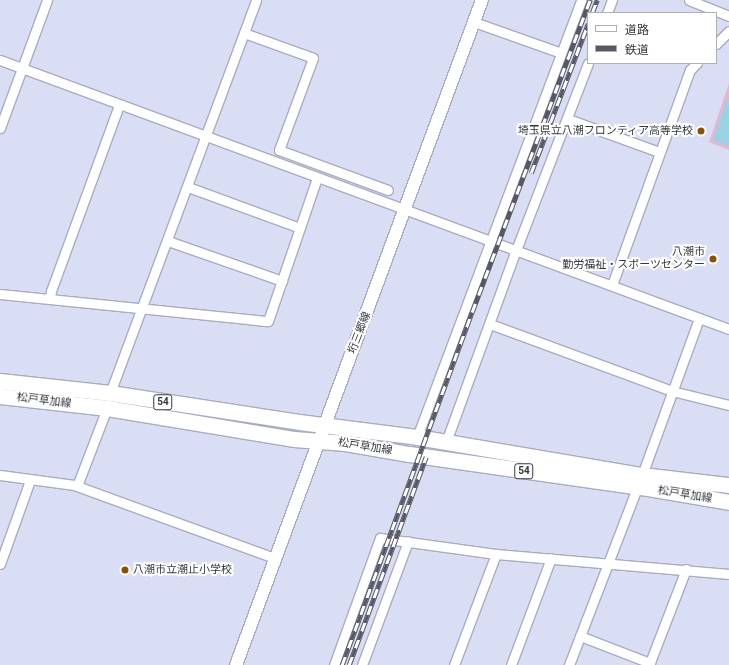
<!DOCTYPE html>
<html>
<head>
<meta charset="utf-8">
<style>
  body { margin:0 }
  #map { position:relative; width:729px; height:665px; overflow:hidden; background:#dadef4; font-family:Roboto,"Noto Sans JP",sans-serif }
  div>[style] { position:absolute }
  .green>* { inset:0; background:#deb9d3 }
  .water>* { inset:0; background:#99d3e3 }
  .roads { filter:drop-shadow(1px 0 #a8acc1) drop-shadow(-1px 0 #a8acc1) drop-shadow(0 1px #a8acc1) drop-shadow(0 -1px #a8acc1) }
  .minor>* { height:9px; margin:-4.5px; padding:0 4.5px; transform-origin:4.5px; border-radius:4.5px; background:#fff }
  .tertiary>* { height:12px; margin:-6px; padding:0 6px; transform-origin:6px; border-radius:6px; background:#fff }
  .primary>* { height:15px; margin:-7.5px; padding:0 7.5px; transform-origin:7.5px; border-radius:7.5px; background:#fff }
  .rail>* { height:4.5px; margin-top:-2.25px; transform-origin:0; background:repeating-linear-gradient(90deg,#fff 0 9px,#565964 0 18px); box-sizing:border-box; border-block:1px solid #565964 }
  .dots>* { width:11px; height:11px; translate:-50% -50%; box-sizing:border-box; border:2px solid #fff; border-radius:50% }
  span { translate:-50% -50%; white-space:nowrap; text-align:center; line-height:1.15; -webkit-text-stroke:4px #fff; paint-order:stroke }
  .shield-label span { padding:1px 3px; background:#fff; border:1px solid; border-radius:3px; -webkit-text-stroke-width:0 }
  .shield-label { font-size:10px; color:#35373f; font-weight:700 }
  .poi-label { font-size:11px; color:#35373f }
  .right { translate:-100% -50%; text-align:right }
  .left { translate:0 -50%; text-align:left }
  .street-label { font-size:11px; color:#35373f }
  .legend { position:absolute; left:587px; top:12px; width:130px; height:52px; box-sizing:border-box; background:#fff; border:1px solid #aeafb2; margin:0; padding:5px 7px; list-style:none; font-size:12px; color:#35373f }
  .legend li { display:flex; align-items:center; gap:8px; height:20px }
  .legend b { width:20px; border:1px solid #aeafb2 }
</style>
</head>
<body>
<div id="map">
  <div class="green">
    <i style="clip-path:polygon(729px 83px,729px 150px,709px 142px)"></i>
  </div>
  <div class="water">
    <i style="clip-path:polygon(727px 100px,729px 101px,729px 146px,713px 140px)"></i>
  </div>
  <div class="roads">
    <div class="minor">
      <i style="left:689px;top:0;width:43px;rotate:21.8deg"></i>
      <i style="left:607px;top:13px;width:14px;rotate:-69deg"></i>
      <i style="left:474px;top:22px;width:92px;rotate:19.6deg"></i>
      <i style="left:244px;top:33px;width:73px;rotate:19.9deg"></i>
      <i style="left:313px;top:58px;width:98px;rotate:110.3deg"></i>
      <i style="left:279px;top:150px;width:116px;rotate:20.2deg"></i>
      <i style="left:716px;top:44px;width:18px;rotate:-45deg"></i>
      <i style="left:0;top:60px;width:777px;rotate:20.25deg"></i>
      <i style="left:568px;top:119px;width:97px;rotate:19.9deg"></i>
      <i style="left:0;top:128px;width:136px;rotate:-69.8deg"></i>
      <i style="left:188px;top:187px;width:119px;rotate:20.1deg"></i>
      <i style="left:168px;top:241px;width:121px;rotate:19.3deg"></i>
      <i style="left:612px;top:285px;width:229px;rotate:-70.1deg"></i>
      <i style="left:690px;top:70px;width:10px;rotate:-45deg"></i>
      <i style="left:0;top:294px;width:269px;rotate:5.8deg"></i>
      <i style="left:268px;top:321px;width:151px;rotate:-71.1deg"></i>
      <i style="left:50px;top:299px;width:8px;rotate:-83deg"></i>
      <i style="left:51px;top:291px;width:198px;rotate:-69.9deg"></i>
      <i style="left:490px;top:324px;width:194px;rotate:20.2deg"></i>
      <i style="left:672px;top:391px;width:59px;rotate:13.8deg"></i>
      <i style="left:110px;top:393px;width:419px;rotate:-69.6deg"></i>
      <i style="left:417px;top:437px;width:467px;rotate:-69.4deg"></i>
      <i style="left:446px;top:442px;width:204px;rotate:-70deg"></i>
      <i style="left:516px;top:250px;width:200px;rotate:-68.9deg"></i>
      <i style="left:0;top:475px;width:75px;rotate:7.7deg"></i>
      <i style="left:74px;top:485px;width:214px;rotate:20deg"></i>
      <i style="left:77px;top:486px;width:84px;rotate:-69deg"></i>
      <i style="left:0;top:564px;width:89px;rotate:-70.3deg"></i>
      <i style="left:580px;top:636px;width:75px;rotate:21.1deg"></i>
      <i style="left:334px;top:665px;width:135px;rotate:-70.1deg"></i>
      <i style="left:380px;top:538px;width:117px;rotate:7.9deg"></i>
      <i style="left:496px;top:554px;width:234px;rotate:4.9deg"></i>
      <i style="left:362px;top:665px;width:132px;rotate:-69.6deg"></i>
      <i style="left:454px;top:665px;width:119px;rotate:-69.3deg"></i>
      <i style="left:511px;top:665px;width:114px;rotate:-69.5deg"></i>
      <i style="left:569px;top:665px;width:204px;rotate:-69deg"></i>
      <i style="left:642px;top:475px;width:167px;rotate:-70deg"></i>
      <i style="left:649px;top:665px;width:103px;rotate:-68.9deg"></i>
    </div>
    <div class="tertiary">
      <i style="left:236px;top:665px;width:709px;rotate:-69.7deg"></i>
    </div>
    <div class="primary">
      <i style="left:0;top:381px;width:111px;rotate:6.2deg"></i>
      <i style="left:110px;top:393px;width:191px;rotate:8.7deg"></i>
      <i style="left:299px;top:422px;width:119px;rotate:7.2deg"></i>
      <i style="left:417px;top:437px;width:228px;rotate:9.6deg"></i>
      <i style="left:642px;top:475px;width:88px;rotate:6.6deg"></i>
      <i style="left:0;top:396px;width:108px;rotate:6.4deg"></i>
      <i style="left:107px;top:408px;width:190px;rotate:9.4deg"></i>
      <i style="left:294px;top:439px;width:51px;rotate:4.5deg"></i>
      <i style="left:345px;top:443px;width:65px;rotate:9.8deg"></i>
      <i style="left:409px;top:454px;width:241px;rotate:8.1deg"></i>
      <i style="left:648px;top:488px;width:82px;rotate:9.8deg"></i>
    </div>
  </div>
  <div class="rail">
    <i style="left:592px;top:13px;width:14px;rotate:-69deg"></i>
    <i style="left:531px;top:173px;width:160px;rotate:-69.1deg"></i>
    <i style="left:342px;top:665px;width:376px;rotate:-69.8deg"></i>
    <i style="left:472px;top:312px;width:334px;rotate:-69.3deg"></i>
    <i style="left:349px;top:665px;width:222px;rotate:-69.7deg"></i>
  </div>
  <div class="dots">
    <i style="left:701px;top:131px;background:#885200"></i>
    <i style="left:713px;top:259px;background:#885200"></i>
    <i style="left:125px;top:570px;background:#885200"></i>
  </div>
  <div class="shield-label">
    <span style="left:163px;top:402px">54</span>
    <span style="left:524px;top:471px">54</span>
  </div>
  <div class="poi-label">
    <span class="right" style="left:693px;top:131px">埼玉県立八潮フロンティア高等学校</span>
    <span class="right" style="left:705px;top:259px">八潮市<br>勤労福祉・スポーツセンター</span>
    <span class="left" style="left:133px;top:570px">八潮市立潮止小学校</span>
  </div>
  <div class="street-label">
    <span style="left:360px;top:333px;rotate:-69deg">垳三郷線</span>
    <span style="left:44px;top:401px;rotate:7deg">松戸草加線</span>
    <span style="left:365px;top:447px;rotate:9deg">松戸草加線</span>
    <span style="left:685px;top:495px;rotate:9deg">松戸草加線</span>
  </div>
  <ul class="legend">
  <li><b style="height:5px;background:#fff"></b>道路</li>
  <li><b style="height:5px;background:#565964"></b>鉄道</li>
  </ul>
</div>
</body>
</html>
